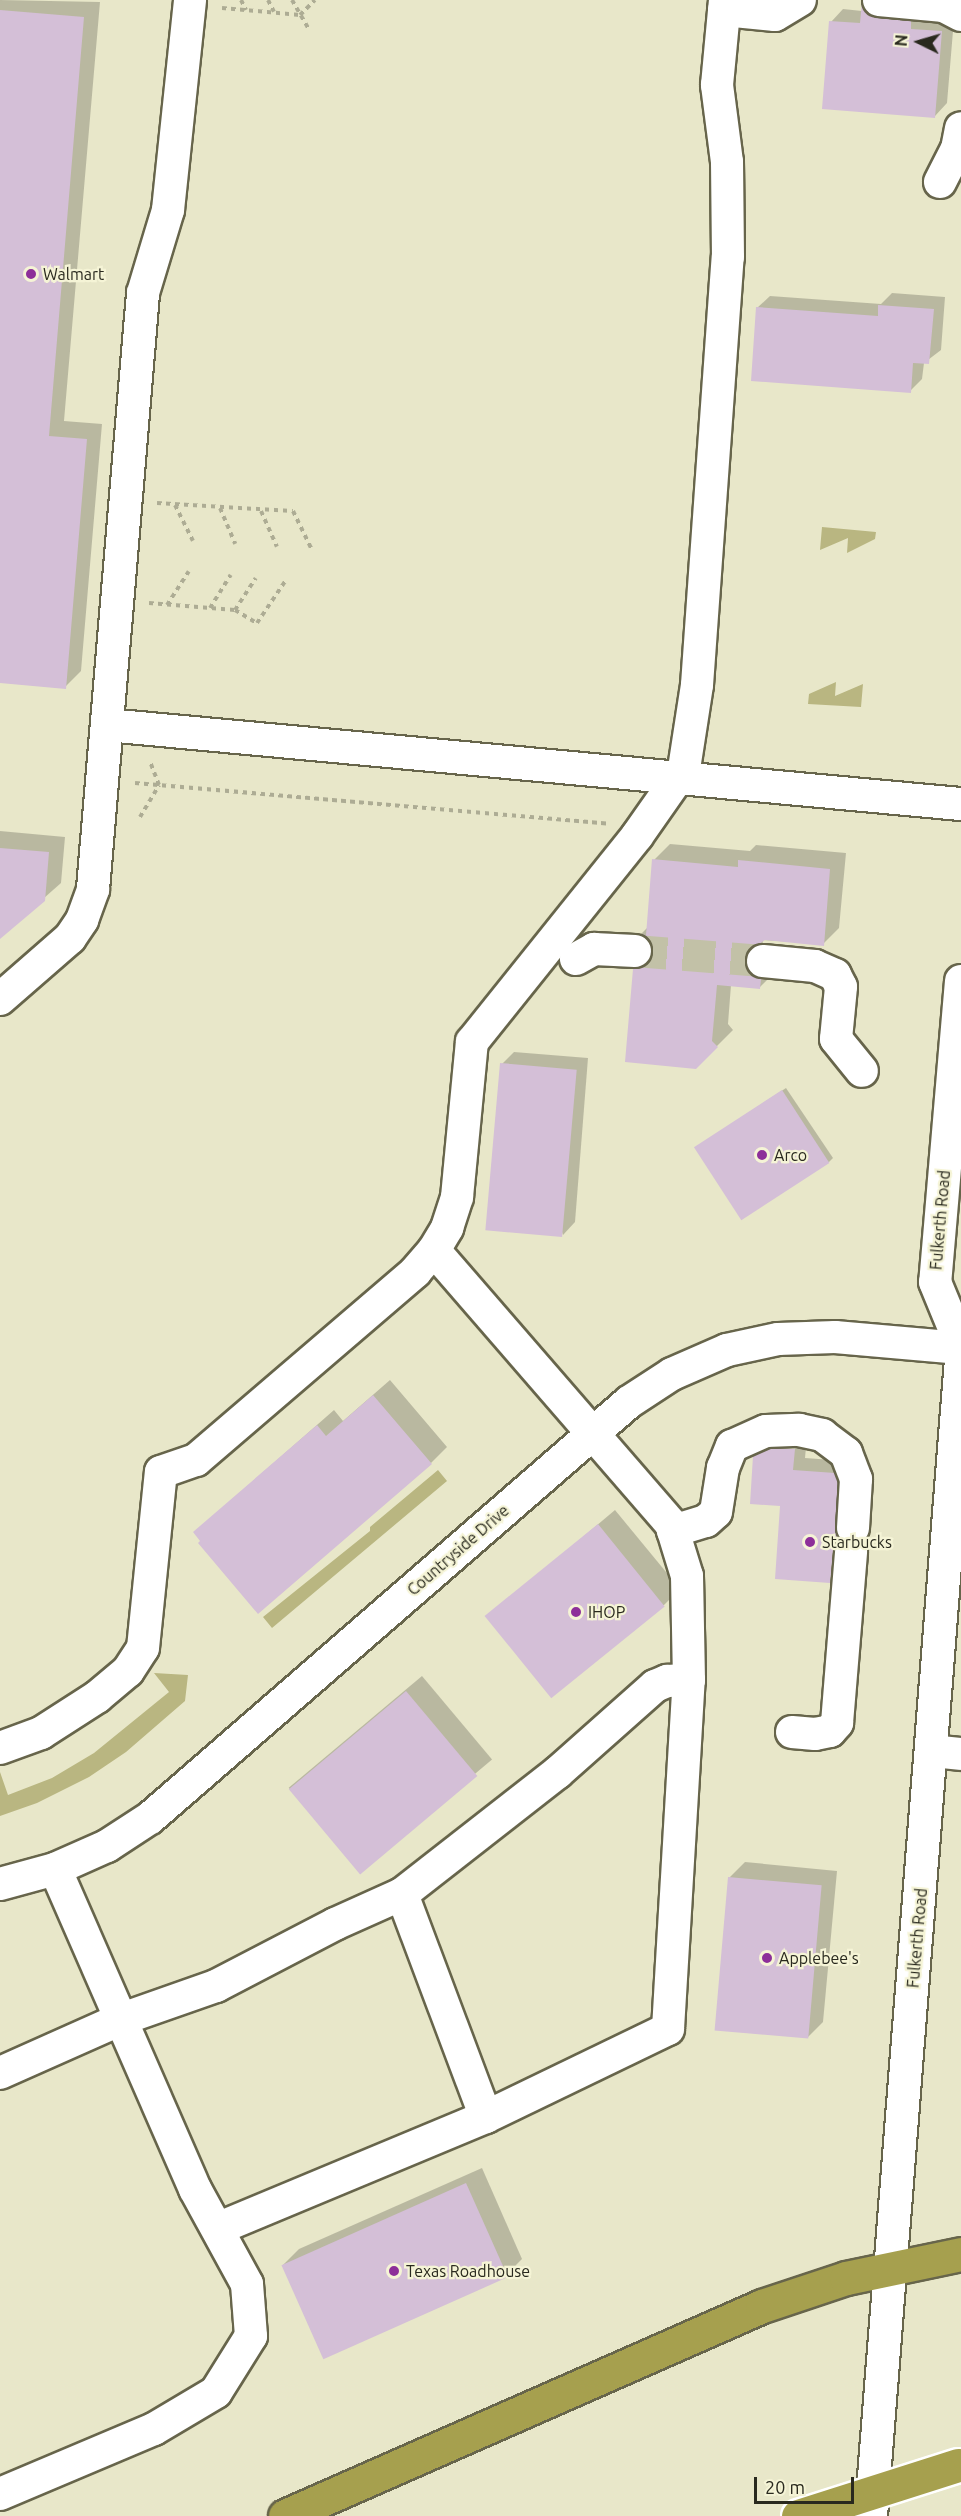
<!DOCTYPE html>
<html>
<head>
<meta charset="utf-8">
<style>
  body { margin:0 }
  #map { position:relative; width:961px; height:2516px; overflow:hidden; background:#e8e7c9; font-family:Ubuntu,sans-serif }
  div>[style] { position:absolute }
  .green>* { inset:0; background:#b9b681 }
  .shadow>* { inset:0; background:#0003; transform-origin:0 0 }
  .building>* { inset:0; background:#d4bfd7; transform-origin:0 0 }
  .minor-tunnel>* { height:32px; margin-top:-16px; transform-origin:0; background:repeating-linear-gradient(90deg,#c2c1a7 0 32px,transparent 0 48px) }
  .path>* { height:4px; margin-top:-2px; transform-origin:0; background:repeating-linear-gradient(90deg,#adac94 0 4.5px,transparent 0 9px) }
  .roads { filter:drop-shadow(2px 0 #67654b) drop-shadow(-2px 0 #67654b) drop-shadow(0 2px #67654b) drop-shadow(0 -2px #67654b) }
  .minor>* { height:32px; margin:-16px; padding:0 16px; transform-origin:16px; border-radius:16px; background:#fff }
  .highway>* { height:33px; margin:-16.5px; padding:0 16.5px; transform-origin:16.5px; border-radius:16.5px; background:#a6a04e }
  .bridges { filter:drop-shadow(2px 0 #fff) drop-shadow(-2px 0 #fff) drop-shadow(0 2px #fff) drop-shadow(0 -2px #fff) }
  .highway-bridge>* { height:33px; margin:-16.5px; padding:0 16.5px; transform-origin:16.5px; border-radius:16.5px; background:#a6a04e }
  .dots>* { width:16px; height:16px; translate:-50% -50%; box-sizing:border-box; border:3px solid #f5f4d6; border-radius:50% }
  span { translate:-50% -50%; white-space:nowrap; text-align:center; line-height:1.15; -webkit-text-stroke:4.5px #f5f4d6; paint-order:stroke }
  .poi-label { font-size:16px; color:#29291e }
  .left { translate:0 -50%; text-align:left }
  .street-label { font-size:16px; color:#29291e }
  .north { position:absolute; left:889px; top:12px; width:60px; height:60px; -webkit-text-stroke:4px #f5f4d6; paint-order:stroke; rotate:275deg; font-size:16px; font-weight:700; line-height:24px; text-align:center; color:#29291e }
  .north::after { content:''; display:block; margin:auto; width:21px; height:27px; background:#29291e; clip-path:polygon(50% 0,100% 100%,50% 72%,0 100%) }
  .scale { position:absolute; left:754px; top:2477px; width:100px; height:27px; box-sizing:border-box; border:3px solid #29291e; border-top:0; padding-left:8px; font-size:18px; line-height:21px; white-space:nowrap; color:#29291e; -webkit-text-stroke:4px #f5f4d6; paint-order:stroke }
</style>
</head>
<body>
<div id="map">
  <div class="green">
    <i style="clip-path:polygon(822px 527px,876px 532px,875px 539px,847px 553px,848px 538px,820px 550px)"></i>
    <i style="clip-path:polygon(836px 682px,835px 696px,863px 684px,861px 707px,808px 704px,809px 694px)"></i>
    <i style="clip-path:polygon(438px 1470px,447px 1481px,272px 1628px,263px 1617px,370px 1531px,370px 1527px)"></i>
    <i style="clip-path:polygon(154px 1673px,188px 1675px,185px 1701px,126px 1752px,89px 1777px,37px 1803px,0 1816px,0 1772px,8px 1795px,52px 1778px,94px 1753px,169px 1692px)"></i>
  </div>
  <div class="shadow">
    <i style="clip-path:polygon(0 0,100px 2px,64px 421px,102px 424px,81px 671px,65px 687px,0 682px)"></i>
    <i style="clip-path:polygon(866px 0,954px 19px,947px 103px,935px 116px,831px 22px,843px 9px,862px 11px)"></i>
    <i style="clip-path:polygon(892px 293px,945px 297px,941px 350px,924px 363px,922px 379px,910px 391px,757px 308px,770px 296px,881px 304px)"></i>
    <i style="clip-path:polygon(0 831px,65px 837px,61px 883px,0 937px)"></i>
    <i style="clip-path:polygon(670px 844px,750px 851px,756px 845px,846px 853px,839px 928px,823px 944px,763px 940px,762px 952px,776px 971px,760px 987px,731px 985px,728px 1024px,733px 1030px,696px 1067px,635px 970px,654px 953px,652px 941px,641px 934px,648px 927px,654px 860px)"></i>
    <i style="clip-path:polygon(514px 1052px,588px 1058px,575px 1222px,563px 1235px,502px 1064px)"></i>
    <i style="clip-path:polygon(786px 1088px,833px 1158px,829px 1162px,701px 1144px)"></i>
    <i style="clip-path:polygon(390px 1380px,447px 1447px,431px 1463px,202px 1541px,195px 1532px,334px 1410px,343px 1421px)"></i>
    <i style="clip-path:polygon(807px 1437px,805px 1458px,847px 1461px,842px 1569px,830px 1581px,754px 1457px,767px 1444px)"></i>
    <i style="clip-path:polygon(615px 1510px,680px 1589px,664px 1605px,488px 1617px)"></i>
    <i style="left:422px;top:1676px;width:109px;height:174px;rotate:50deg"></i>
    <i style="clip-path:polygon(745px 1862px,837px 1871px,823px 2022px,807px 2038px,729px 1878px)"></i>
    <i style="clip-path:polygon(482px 2168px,522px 2259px,506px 2275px,283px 2265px,299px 2249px)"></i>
  </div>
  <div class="building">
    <i style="clip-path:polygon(862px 2px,868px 14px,877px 18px,911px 21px,911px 29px,942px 31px,935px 118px,822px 109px,829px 21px,860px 23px)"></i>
    <i style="clip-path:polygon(0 10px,84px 17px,49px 436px,87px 439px,66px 689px,0 683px)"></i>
    <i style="clip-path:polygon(878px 305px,934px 309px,929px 364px,913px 363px,911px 393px,751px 381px,756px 307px,878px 316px)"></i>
    <i style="clip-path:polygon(0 848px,49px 852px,45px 901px,0 939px)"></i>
    <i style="clip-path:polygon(652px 859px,738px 867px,738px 860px,830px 869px,824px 946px,765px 940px,749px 950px,746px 968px,761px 979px,760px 989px,717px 985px,712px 1041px,718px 1047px,696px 1069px,625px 1062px,633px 969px,644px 967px,653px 952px,651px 942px,639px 934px,646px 935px)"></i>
    <i style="left:500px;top:1063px;width:77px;height:168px;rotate:5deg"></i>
    <i style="left:782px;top:1090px;width:87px;height:105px;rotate:57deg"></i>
    <i style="clip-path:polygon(373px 1395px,432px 1464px,258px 1614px,198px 1543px,200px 1541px,193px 1532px,317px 1425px,326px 1436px)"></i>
    <i style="clip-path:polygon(770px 1449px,795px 1449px,793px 1470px,835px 1473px,838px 1482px,835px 1527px,839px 1539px,833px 1551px,830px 1583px,775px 1579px,780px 1506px,750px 1504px,753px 1456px)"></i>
    <i style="left:598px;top:1524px;width:106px;height:146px;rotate:51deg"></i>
    <i style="left:406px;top:1691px;width:111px;height:153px;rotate:50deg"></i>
    <i style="left:728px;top:1877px;width:94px;height:154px;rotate:5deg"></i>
    <i style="left:466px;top:2183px;width:103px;height:202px;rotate:66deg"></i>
  </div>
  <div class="minor-tunnel">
    <i style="left:635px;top:951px;width:128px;rotate:4.5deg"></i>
  </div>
  <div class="path">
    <i style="left:241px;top:0;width:11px;rotate:63deg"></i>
    <i style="left:268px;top:0;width:13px;rotate:63deg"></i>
    <i style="left:292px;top:0;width:34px;rotate:60deg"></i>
    <i style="left:222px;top:8px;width:78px;rotate:5.1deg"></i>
    <i style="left:300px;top:15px;width:21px;rotate:-45deg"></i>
    <i style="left:157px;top:503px;width:136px;rotate:3.4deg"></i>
    <i style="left:293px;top:511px;width:43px;rotate:64deg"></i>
    <i style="left:175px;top:505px;width:40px;rotate:63.4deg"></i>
    <i style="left:220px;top:508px;width:39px;rotate:67deg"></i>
    <i style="left:261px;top:511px;width:39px;rotate:66deg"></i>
    <i style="left:149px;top:603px;width:86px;rotate:4.7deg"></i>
    <i style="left:235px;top:610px;width:26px;rotate:31deg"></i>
    <i style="left:257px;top:623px;width:52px;rotate:-56deg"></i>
    <i style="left:167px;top:605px;width:40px;rotate:-57.1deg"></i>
    <i style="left:210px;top:608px;width:39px;rotate:-58deg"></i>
    <i style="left:235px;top:610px;width:38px;rotate:-57deg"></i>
    <i style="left:135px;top:783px;width:473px;rotate:4.9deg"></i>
    <i style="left:140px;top:817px;width:37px;rotate:-59deg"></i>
    <i style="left:159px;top:785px;width:26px;rotate:-111deg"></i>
  </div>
  <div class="roads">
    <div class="minor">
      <i style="left:879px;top:0;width:65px;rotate:5.3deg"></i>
      <i style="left:944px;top:6px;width:19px;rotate:28deg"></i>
      <i style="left:724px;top:10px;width:51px;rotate:5.6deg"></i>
      <i style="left:775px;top:15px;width:29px;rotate:-31deg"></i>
      <i style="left:940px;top:182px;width:37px;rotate:-63deg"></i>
      <i style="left:957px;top:149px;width:21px;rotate:-79deg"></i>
      <i style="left:107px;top:725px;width:858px;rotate:5.29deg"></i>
      <i style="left:576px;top:959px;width:21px;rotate:-29deg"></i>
      <i style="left:594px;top:949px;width:41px;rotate:2.8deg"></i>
      <i style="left:763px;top:961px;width:52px;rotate:5.5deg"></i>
      <i style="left:815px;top:966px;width:22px;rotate:24deg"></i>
      <i style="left:835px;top:975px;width:13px;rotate:63deg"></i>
      <i style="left:841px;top:987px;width:52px;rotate:95.5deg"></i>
      <i style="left:836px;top:1039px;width:41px;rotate:50.9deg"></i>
      <i style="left:961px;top:981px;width:302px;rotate:94.9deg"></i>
      <i style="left:935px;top:1282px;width:68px;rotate:67.6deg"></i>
      <i style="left:0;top:999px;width:93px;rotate:-41.1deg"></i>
      <i style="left:70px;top:938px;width:22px;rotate:-56deg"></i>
      <i style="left:82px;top:920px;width:33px;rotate:-70deg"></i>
      <i style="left:93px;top:889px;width:598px;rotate:-85.2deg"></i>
      <i style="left:143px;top:293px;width:87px;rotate:-73.2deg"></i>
      <i style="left:168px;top:210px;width:211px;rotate:-84deg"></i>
      <i style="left:673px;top:1531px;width:34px;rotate:-17deg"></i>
      <i style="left:706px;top:1521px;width:13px;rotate:-42deg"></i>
      <i style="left:716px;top:1512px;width:45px;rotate:-81deg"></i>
      <i style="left:723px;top:1468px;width:24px;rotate:-68deg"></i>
      <i style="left:732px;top:1446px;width:37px;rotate:-24deg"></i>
      <i style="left:766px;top:1431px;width:33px;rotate:-2deg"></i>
      <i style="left:799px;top:1430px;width:24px;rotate:12deg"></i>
      <i style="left:822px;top:1435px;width:30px;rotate:37deg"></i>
      <i style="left:846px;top:1453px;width:28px;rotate:69deg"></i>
      <i style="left:856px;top:1479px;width:49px;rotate:93.5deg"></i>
      <i style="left:792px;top:1732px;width:23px;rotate:5deg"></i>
      <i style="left:815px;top:1734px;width:15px;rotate:-11deg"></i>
      <i style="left:830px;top:1731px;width:11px;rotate:-49deg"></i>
      <i style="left:837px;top:1723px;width:172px;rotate:-85.3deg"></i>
      <i style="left:0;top:1748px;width:44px;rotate:-20.1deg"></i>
      <i style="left:41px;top:1733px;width:67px;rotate:-32.7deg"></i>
      <i style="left:97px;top:1697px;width:40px;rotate:-40deg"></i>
      <i style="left:128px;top:1671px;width:27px;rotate:-57deg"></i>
      <i style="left:143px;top:1648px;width:177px;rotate:-84.2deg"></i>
      <i style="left:161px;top:1472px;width:37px;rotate:-19deg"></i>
      <i style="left:196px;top:1460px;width:289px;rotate:-40.6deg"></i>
      <i style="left:415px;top:1272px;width:29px;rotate:-49deg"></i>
      <i style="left:434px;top:1250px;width:26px;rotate:-59deg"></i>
      <i style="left:447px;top:1228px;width:33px;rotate:-72deg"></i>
      <i style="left:457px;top:1197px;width:156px;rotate:-84.5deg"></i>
      <i style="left:472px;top:1042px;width:264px;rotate:-51.3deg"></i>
      <i style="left:637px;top:836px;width:82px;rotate:-55deg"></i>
      <i style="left:684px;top:769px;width:85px;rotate:-81.2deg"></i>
      <i style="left:697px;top:685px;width:429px;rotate:-85.9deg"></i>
      <i style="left:728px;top:257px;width:95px;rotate:-90.6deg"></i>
      <i style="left:727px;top:162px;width:78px;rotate:-97.4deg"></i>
      <i style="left:717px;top:85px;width:85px;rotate:-84.6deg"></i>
      <i style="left:932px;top:1751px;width:29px;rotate:6deg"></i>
      <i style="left:0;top:1884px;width:57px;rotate:-15.3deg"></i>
      <i style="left:55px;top:1869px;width:57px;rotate:-23.9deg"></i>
      <i style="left:107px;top:1846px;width:51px;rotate:-33.1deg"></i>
      <i style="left:150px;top:1818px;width:634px;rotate:-40.97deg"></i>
      <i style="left:629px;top:1402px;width:51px;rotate:-33.1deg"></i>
      <i style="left:672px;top:1374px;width:60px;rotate:-23.6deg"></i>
      <i style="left:727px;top:1350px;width:52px;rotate:-12.2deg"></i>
      <i style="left:778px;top:1339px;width:57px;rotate:-2deg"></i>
      <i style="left:835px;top:1337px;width:126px;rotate:5deg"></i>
      <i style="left:402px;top:1894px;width:238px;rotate:69.4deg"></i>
      <i style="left:0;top:2073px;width:130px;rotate:-24deg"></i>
      <i style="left:119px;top:2020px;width:103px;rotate:-19.3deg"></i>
      <i style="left:216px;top:1986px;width:134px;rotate:-27.5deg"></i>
      <i style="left:335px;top:1924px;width:73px;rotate:-24.1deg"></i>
      <i style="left:402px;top:1894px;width:197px;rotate:-38deg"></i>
      <i style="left:557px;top:1773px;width:131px;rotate:-41.6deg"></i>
      <i style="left:655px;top:1686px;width:13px;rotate:-23deg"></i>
      <i style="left:667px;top:1681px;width:22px;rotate:-3deg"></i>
      <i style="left:219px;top:2228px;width:289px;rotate:-22.6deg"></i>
      <i style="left:486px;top:2117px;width:202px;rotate:-25.8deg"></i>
      <i style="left:668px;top:2029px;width:350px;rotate:-86.6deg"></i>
      <i style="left:689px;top:1680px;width:104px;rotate:-91.1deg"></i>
      <i style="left:687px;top:1576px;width:54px;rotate:-107.1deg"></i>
      <i style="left:671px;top:1524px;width:362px;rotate:-130.9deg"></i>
      <i style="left:0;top:2494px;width:167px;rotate:-22.9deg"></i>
      <i style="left:154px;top:2429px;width:72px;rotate:-30.8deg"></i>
      <i style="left:216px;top:2392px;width:66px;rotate:-58deg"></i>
      <i style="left:251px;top:2336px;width:52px;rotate:-94.4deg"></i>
      <i style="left:247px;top:2284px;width:108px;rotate:-118.7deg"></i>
      <i style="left:195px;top:2189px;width:349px;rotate:-113.6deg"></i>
      <i style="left:871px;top:2516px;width:1159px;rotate:-85.55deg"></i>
    </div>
    <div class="highway">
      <i style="left:285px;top:2516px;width:521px;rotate:-23.76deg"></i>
      <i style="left:762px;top:2306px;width:89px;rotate:-18.4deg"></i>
      <i style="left:846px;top:2278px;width:117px;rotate:-11.8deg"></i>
    </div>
  </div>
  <div class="bridges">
    <div class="highway-bridge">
      <i style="left:798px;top:2516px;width:168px;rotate:-17.7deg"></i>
    </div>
  </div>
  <div class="dots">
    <i style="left:31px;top:274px;background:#8d2f99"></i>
    <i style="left:762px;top:1155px;background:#8d2f99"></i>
    <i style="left:810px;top:1542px;background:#8d2f99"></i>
    <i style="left:576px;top:1612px;background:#8d2f99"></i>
    <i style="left:767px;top:1958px;background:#8d2f99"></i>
    <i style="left:394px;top:2271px;background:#8d2f99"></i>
  </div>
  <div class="poi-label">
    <span class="left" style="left:43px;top:274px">Walmart</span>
    <span class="left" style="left:774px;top:1155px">Arco</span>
    <span class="left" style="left:822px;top:1542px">Starbucks</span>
    <span class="left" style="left:588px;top:1612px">IHOP</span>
    <span class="left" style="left:779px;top:1958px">Applebee's</span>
    <span class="left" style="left:406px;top:2271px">Texas Roadhouse</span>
  </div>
  <div class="street-label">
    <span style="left:940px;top:1220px;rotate:-85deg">Fulkerth Road</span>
    <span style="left:458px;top:1550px;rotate:-41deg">Countryside Drive</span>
    <span style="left:917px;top:1938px;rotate:-85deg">Fulkerth Road</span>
  </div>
  <div class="north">N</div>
  <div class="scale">20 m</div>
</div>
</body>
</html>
